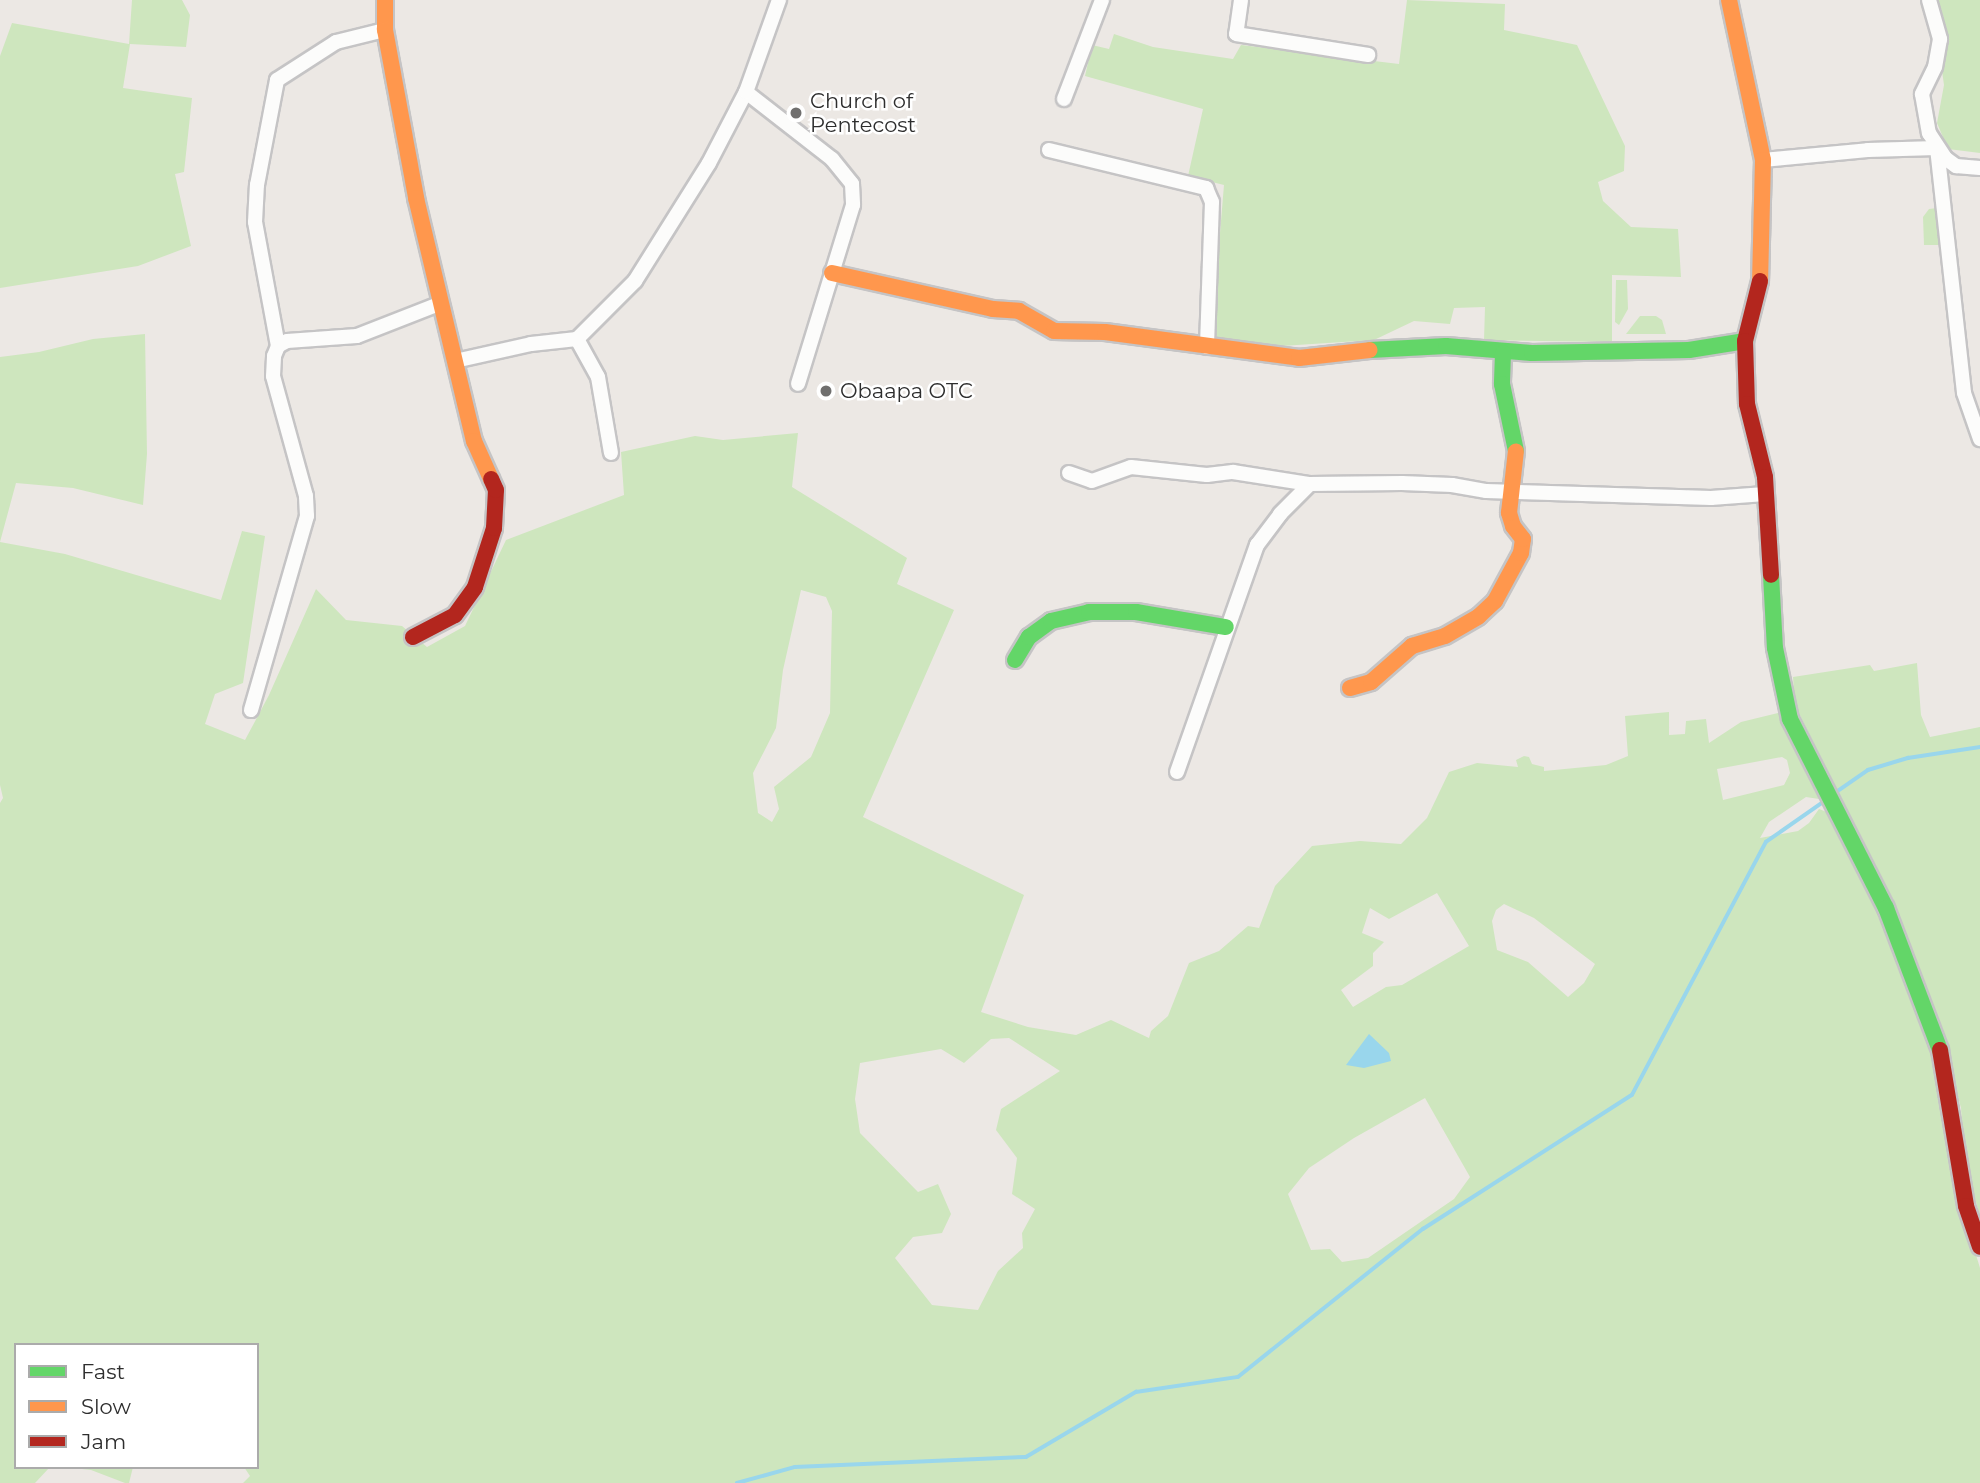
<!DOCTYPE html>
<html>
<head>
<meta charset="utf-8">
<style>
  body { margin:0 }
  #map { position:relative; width:1980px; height:1483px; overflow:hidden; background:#ece8e4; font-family:Montserrat,sans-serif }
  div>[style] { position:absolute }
  .green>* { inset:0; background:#cee6be }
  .water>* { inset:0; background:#99d6ec }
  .stream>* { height:3.5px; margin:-1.75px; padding:0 1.75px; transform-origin:1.75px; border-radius:1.75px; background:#99d6ec }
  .roads { filter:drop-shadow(2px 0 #c5c4c5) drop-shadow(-2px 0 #c5c4c5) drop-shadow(0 2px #c5c4c5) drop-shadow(0 -2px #c5c4c5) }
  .street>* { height:14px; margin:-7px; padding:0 7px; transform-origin:7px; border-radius:7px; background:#fcfcfb }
  .fast>* { height:16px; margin:-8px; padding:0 8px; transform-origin:8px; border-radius:8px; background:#63d668 }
  .slow>* { height:16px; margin:-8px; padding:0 8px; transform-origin:8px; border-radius:8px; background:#ff974d }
  .jam>* { height:16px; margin:-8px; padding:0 8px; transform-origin:8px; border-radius:8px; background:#b3261e }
  .dots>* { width:19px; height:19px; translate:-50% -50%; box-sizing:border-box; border:4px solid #fff; border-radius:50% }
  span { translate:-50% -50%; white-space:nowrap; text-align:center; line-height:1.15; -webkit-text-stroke:5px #fff; paint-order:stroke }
  .poi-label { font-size:21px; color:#2e2e2e }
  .left { translate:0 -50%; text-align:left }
  .legend { position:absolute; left:14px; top:1343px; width:245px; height:126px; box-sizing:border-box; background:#fff; border:2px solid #ababab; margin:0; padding:9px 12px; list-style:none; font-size:21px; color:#2e2e2e }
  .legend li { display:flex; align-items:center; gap:14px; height:35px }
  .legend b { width:35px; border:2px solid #ababab }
</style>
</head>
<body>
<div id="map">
  <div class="green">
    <i style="clip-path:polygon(132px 0,182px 0,190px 15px,186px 47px,130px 44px,123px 88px,192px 98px,184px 172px,175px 174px,191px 246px,138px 266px,0 288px,0 56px,12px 23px,129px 44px)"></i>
    <i style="clip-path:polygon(1407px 0,1505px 4px,1504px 30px,1577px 45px,1625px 146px,1624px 171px,1598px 182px,1603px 201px,1631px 227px,1678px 229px,1681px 277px,1612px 275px,1612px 342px,1484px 340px,1485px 307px,1454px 308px,1450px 324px,1414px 321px,1374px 340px,1265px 347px,1211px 341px,1224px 185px,1188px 176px,1203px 109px,1085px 76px,1092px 45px,1109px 49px,1114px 34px,1153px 47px,1233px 59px,1241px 45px,1399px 64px)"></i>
    <i style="clip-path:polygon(1932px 0,1980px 0,1980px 153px,1948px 149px,1937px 123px,1944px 85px)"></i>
    <i style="clip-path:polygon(1937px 208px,1939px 245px,1924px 245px,1923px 217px,1929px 209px)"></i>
    <i style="clip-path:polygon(1616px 280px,1627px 280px,1628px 309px,1619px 325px,1615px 322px)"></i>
    <i style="clip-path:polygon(1640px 316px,1656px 316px,1662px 320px,1666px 334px,1626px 334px)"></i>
    <i style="clip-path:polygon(evenodd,145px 334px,147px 454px,143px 505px,73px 488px,16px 483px,0 542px,65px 554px,221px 600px,242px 531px,265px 536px,243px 683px,215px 694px,205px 724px,245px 740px,269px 695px,316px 589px,346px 620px,402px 626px,427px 647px,465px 626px,506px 540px,624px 495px,621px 452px,695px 436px,723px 440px,798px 433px,792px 487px,907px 558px,897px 584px,954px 610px,863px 817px,1024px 895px,981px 1012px,1028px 1027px,1076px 1035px,1111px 1020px,1149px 1038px,1151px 1031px,1168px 1016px,1189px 963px,1219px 951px,1248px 926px,1259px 928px,1275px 886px,1312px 846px,1360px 841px,1401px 844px,1427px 818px,1449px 772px,1477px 763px,1518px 767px,1516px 760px,1524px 756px,1529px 757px,1532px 764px,1544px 767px,1544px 771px,1606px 765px,1628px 756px,1625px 716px,1669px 712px,1669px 735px,1685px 734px,1686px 721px,1706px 719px,1709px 743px,1741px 722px,1782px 712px,1822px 793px,1819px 799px,1806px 797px,1769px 822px,1760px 838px,1798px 831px,1809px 823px,1819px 809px,1832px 814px,1877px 905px,1921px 1015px,1936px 1069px,1952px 1176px,1980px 1268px,1980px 1483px,243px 1483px,250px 1476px,244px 1467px,257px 1467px,257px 1345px,16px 1345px,16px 1467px,50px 1467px,35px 1483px,0 1483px,0 803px,3px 798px,0 785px,0 357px,39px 352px,93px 339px,145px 334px,801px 590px,826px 597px,832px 611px,830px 713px,811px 757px,774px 787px,779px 809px,772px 822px,758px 813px,753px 773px,776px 728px,783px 670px,801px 590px,145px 334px,1782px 757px,1787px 760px,1790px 773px,1784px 785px,1723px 800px,1717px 769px,1782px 757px,145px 334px,1437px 893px,1469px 946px,1402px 985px,1386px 987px,1353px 1007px,1341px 990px,1373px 966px,1373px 953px,1384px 942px,1362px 933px,1370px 908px,1389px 919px,1437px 893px,145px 334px,1504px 904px,1534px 918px,1595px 964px,1584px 983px,1568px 997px,1528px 962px,1497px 950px,1492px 921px,1496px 910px,1504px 904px,145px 334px,1009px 1038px,1060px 1071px,1001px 1109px,996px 1130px,1017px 1158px,1012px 1194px,1035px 1209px,1022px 1233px,1023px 1248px,998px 1271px,978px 1310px,932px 1305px,895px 1258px,913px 1237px,942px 1233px,951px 1214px,938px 1184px,918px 1192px,860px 1133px,855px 1099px,860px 1063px,941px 1049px,964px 1063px,991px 1039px,1009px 1038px,145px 334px,1425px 1098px,1470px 1177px,1454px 1199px,1368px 1258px,1342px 1262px,1330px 1249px,1311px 1250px,1288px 1194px,1309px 1168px,1354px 1138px,1425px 1098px)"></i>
    <i style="clip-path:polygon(1917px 663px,1921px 715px,1930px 737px,1980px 727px,1980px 1217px,1964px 1158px,1961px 1108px,1947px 1055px,1897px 915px,1795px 705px,1793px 677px,1870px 665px,1874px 671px)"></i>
    <i style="clip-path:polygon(64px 1467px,133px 1467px,129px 1483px,125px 1483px,91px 1470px)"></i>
  </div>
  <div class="water">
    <i style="clip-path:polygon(1369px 1034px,1389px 1053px,1391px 1061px,1364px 1068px,1346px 1065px)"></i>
  </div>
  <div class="stream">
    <i style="left:1835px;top:793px;width:40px;rotate:-34.9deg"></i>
    <i style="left:1868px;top:770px;width:42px;rotate:-16.7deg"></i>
    <i style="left:1908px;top:758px;width:73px;rotate:-8.7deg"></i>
    <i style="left:737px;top:1483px;width:60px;rotate:-15.4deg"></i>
    <i style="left:795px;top:1467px;width:231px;rotate:-2.5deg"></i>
    <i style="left:1026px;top:1457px;width:128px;rotate:-30.6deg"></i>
    <i style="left:1136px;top:1392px;width:103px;rotate:-8.4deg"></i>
    <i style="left:1238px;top:1377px;width:237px;rotate:-38.7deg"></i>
    <i style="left:1423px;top:1229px;width:248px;rotate:-32.7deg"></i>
    <i style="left:1632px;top:1095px;width:286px;rotate:-62.1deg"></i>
    <i style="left:1766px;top:842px;width:73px;rotate:-35deg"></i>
  </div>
  <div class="roads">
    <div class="street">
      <i style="left:1241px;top:0;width:34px;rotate:98deg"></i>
      <i style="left:1236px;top:34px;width:134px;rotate:9deg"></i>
      <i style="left:1929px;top:0;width:41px;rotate:74.2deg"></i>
      <i style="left:1940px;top:39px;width:28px;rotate:100deg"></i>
      <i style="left:1935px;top:67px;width:30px;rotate:116deg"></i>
      <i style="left:1922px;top:94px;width:40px;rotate:80deg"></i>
      <i style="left:1929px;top:133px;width:30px;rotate:57deg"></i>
      <i style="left:1945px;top:158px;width:14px;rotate:36deg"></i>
      <i style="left:1956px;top:166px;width:24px;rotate:5deg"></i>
      <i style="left:746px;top:92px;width:109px;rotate:37.9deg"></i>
      <i style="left:832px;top:159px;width:32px;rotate:51deg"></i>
      <i style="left:852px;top:184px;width:21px;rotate:87deg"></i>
      <i style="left:853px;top:205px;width:187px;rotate:107.1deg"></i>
      <i style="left:1064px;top:99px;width:106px;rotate:-69deg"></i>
      <i style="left:1937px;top:148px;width:246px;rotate:83.7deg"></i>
      <i style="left:1964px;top:393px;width:49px;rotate:70.8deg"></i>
      <i style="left:1049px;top:150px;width:162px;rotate:13.6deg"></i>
      <i style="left:1206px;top:188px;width:15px;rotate:67deg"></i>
      <i style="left:1212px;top:202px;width:145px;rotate:92deg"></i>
      <i style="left:1763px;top:160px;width:105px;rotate:-5.4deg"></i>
      <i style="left:1868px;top:150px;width:69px;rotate:-1.7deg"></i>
      <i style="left:577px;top:339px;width:43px;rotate:61.1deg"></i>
      <i style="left:598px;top:377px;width:77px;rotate:80.3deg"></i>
      <i style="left:278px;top:346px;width:126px;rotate:-100.5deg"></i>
      <i style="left:255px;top:222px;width:37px;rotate:-87deg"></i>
      <i style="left:257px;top:185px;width:107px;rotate:-79.2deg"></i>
      <i style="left:277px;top:80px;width:70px;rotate:-32.8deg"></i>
      <i style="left:336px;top:42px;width:50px;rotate:-13.8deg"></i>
      <i style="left:455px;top:361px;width:78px;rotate:-12.6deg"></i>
      <i style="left:531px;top:344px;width:46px;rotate:-6.2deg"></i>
      <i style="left:577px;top:339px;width:82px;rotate:-45deg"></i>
      <i style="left:635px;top:281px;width:139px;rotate:-57.9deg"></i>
      <i style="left:709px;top:163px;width:80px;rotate:-62.5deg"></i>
      <i style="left:746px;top:92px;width:98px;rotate:-70.3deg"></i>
      <i style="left:1069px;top:473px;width:24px;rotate:19deg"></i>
      <i style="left:1092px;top:481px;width:41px;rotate:-19.7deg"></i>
      <i style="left:1131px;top:467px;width:76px;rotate:6deg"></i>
      <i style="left:1207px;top:475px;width:26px;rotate:-7deg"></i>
      <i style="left:1233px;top:472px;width:78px;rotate:8.9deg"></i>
      <i style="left:251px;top:710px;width:202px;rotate:-73.9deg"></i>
      <i style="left:307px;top:516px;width:20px;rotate:-93deg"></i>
      <i style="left:306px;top:496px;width:124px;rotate:-105.4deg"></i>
      <i style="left:273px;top:376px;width:20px;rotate:-87deg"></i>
      <i style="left:274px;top:356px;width:11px;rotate:-68deg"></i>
      <i style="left:278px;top:346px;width:10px;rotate:-29deg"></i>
      <i style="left:287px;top:341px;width:70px;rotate:-4.1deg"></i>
      <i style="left:357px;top:336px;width:90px;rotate:-21.4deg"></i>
      <i style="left:1177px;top:772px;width:241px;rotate:-70.6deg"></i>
      <i style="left:1257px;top:545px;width:39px;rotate:-53deg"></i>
      <i style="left:1280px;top:514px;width:42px;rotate:-45deg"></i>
      <i style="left:1310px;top:484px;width:92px;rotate:-0.6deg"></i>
      <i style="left:1402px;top:483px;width:50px;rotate:2.3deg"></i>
      <i style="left:1452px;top:485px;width:35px;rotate:10deg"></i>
      <i style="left:1486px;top:491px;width:225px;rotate:1.8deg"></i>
      <i style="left:1711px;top:498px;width:54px;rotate:-4.2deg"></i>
    </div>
    <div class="fast">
      <i style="left:1370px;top:350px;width:76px;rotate:-3deg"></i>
      <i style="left:1446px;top:346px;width:86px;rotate:4.7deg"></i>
      <i style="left:1532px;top:353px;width:157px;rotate:-1.1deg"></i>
      <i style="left:1689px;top:350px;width:57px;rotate:-9.1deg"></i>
      <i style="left:1503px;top:353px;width:31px;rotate:92deg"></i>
      <i style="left:1502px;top:384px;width:68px;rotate:78.2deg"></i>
      <i style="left:1771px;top:575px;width:73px;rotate:86.9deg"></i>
      <i style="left:1775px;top:648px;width:73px;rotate:78.1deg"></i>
      <i style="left:1790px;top:719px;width:212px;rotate:63.1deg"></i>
      <i style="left:1886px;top:908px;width:152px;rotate:69.2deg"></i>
      <i style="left:1015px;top:660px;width:27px;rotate:-59deg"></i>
      <i style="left:1029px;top:637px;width:27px;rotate:-36deg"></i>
      <i style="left:1051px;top:621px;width:39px;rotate:-13deg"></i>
      <i style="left:1089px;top:612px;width:47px"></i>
      <i style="left:1136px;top:612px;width:91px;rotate:9.5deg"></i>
    </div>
    <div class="slow">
      <i style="left:385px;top:0;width:30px;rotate:90deg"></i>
      <i style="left:385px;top:30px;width:171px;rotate:79.5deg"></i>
      <i style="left:416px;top:198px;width:250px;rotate:76.6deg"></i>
      <i style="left:474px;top:441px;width:42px;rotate:65.9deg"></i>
      <i style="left:1729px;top:0;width:164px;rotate:78deg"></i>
      <i style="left:1763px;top:160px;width:121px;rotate:91.4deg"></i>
      <i style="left:832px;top:273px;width:165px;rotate:12.6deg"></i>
      <i style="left:993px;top:309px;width:26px;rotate:4deg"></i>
      <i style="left:1019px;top:311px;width:40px;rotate:29.7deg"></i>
      <i style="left:1054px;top:331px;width:51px;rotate:1.1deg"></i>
      <i style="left:1105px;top:332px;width:196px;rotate:7.6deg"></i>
      <i style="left:1299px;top:358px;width:71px;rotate:-6.4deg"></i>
      <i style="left:1350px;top:688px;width:22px;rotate:-16deg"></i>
      <i style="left:1371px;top:682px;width:55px;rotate:-41.3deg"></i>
      <i style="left:1412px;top:646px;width:34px;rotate:-17deg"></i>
      <i style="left:1445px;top:636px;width:39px;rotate:-30deg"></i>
      <i style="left:1479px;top:616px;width:22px;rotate:-43deg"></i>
      <i style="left:1495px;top:601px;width:55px;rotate:-61.6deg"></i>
      <i style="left:1521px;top:553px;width:14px;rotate:-82deg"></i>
      <i style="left:1523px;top:539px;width:16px;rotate:-128deg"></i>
      <i style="left:1513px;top:526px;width:14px;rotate:-107deg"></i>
      <i style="left:1509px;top:513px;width:62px;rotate:-83.6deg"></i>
    </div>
    <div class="jam">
      <i style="left:1760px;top:281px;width:62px;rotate:104deg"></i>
      <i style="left:1745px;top:341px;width:63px;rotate:88.2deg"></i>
      <i style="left:1747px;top:404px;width:75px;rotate:76.1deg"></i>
      <i style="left:1765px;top:477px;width:98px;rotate:86.5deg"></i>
      <i style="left:413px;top:637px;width:47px;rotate:-27.6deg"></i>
      <i style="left:455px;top:615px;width:34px;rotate:-54deg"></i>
      <i style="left:475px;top:587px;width:62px;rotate:-72.1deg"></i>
      <i style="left:494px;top:528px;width:38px;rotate:-87deg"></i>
      <i style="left:496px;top:490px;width:12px;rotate:-114deg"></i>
      <i style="left:1940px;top:1050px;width:158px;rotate:80.5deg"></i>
      <i style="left:1966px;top:1206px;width:43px;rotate:71.1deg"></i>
    </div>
  </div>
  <div class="dots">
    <i style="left:796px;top:113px;background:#706f6e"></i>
    <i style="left:826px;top:391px;background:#706f6e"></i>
  </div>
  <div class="poi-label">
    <span class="left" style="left:810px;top:113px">Church of<br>Pentecost</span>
    <span class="left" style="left:840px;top:391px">Obaapa OTC</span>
  </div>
  <ul class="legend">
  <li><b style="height:9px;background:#63d668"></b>Fast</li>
  <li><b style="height:9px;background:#ff974d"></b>Slow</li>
  <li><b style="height:9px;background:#b3261e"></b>Jam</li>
  </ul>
</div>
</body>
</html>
